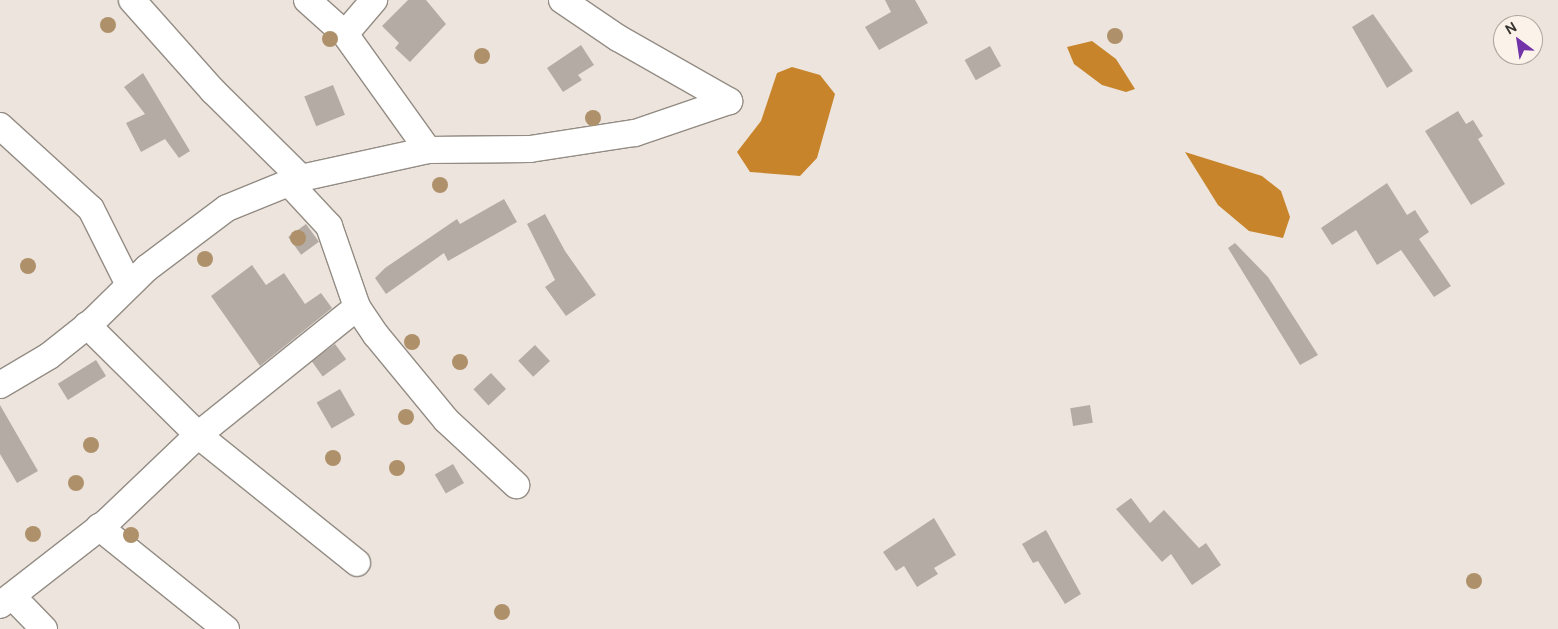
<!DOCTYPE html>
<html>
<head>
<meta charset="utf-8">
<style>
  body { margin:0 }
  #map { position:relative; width:1558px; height:629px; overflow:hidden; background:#ede5dd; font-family:"DM Sans",sans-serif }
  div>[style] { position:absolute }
  .water>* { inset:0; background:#c7842b }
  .building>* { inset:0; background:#b4aca4; transform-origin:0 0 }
  .roads { filter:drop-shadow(1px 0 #938c84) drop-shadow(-1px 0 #938c84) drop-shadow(0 1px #938c84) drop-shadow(0 -1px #938c84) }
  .minor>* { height:26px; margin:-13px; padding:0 13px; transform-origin:13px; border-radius:13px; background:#fff }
  .trees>* { width:16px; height:16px; margin:-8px; border-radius:50%; background:#ae916a }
  span { translate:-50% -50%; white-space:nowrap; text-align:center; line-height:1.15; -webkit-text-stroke:4.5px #fbf2ea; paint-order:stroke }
  .north { position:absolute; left:1493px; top:15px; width:50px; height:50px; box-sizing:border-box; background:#fbf2ea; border:1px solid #ada6a0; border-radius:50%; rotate:329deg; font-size:14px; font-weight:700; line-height:20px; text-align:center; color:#383531 }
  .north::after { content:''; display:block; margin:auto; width:18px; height:22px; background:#7233a9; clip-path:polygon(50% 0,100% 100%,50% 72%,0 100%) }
</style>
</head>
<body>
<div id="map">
  <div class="water">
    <i style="clip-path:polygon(1092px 41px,1116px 59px,1135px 89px,1126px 92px,1102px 85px,1074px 64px,1067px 47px)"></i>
    <i style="clip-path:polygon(792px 67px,820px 75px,835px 94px,817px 158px,800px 176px,750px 172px,737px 152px,761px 121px,777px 73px)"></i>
    <i style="clip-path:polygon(1185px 152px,1262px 176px,1281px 191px,1290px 217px,1283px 238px,1249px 231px,1218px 205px)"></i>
  </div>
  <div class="building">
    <i style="clip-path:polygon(408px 0,426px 0,446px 24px,410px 62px,395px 48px,399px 43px,382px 26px)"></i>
    <i style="clip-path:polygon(885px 0,915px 0,928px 23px,879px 50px,865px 27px,891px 12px)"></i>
    <i style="clip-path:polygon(1373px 14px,1413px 71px,1387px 88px,1352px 27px)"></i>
    <i style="clip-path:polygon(581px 45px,594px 65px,578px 75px,582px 80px,563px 92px,547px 68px)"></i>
    <i style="left:990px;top:46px;width:23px;height:29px;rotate:61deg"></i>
    <i style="clip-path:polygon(143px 73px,190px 151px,179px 158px,165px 139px,141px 152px,126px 123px,145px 114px,124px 87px)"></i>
    <i style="left:333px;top:85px;width:32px;height:31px;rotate:68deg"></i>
    <i style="clip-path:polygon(1458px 111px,1466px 124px,1473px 120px,1483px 136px,1478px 139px,1505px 184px,1471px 205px,1425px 131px)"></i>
    <i style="clip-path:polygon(1387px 183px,1407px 215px,1415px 210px,1429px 232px,1419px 239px,1451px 286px,1434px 297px,1401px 250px,1377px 265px,1356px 230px,1332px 245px,1321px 228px)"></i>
    <i style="clip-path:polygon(504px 199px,517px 222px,448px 261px,444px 253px,386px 294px,375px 278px,385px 268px,457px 219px,460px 224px)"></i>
    <i style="clip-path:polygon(545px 214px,565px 251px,596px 295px,566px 316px,545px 287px,555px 280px,527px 224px)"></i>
    <i style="left:306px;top:224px;width:22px;height:22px;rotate:54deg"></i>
    <i style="clip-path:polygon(1235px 243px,1268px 277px,1318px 355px,1300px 365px,1228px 248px)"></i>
    <i style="clip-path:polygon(252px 265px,266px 285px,284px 273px,305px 304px,321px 293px,332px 308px,260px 366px,211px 296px)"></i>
    <i style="left:335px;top:344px;width:19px;height:29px;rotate:54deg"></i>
    <i style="left:535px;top:345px;width:22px;height:23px;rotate:47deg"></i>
    <i style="left:96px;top:360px;width:19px;height:45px;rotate:58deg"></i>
    <i style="left:491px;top:373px;width:22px;height:24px;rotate:47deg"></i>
    <i style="left:340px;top:389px;width:30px;height:27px;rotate:60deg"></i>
    <i style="clip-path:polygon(0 405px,38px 471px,17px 483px,0 454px)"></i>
    <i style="left:1090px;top:405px;width:18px;height:20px;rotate:81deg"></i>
    <i style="left:453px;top:464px;width:22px;height:21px;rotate:60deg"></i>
    <i style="clip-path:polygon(1131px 498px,1150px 523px,1164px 510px,1199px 548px,1206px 543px,1221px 565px,1192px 585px,1171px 554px,1162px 562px,1116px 509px)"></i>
    <i style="clip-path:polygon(934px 518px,956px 555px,934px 568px,938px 574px,917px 587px,904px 566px,896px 571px,883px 552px)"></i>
    <i style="clip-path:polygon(1046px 530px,1081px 594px,1065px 604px,1038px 561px,1033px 563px,1022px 544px)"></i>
  </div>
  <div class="roads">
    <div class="minor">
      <i style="left:132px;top:0;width:122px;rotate:48.3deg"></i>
      <i style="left:213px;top:91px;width:124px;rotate:44.7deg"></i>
      <i style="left:307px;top:0;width:51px;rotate:41.8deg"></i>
      <i style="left:345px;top:34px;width:45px;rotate:-49.5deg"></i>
      <i style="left:562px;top:0;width:68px;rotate:34.2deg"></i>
      <i style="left:618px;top:38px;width:128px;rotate:29.6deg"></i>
      <i style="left:345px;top:34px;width:143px;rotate:54.4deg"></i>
      <i style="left:0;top:126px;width:123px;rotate:42.4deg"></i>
      <i style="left:91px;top:209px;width:85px;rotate:63.4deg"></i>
      <i style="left:289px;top:183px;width:59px;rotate:47.1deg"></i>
      <i style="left:329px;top:226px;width:86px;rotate:70.9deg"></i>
      <i style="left:357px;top:307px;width:34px;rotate:56deg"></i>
      <i style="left:376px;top:335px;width:110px;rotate:50.5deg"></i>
      <i style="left:446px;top:420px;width:96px;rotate:42.9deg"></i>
      <i style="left:87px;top:325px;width:156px;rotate:44.7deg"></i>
      <i style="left:198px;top:435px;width:204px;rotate:38.8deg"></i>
      <i style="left:0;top:385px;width:57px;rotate:-30.6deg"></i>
      <i style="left:49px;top:356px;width:56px;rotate:-38.5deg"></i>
      <i style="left:93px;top:321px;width:76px;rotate:-44.5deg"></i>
      <i style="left:147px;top:268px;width:100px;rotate:-36.9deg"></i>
      <i style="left:227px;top:208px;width:80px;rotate:-22.1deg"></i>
      <i style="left:301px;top:178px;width:130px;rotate:-12.4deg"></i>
      <i style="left:428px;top:150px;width:102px;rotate:-0.6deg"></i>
      <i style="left:530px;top:149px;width:106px;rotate:-8.7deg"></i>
      <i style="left:635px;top:133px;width:99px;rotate:-18.8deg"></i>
      <i style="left:99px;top:527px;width:163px;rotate:38.8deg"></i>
      <i style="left:12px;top:596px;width:46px;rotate:45.9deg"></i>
      <i style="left:0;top:605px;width:138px;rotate:-37.9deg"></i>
      <i style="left:109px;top:520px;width:123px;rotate:-43.7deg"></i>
      <i style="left:198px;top:435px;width:204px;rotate:-38.8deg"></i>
    </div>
  </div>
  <div class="trees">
    <i style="left:108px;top:25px"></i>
    <i style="left:1115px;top:36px"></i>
    <i style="left:330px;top:39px"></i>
    <i style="left:482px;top:56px"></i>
    <i style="left:593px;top:118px"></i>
    <i style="left:440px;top:185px"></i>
    <i style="left:298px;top:238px"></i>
    <i style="left:205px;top:259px"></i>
    <i style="left:28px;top:266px"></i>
    <i style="left:412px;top:342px"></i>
    <i style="left:460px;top:362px"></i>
    <i style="left:406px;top:417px"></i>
    <i style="left:91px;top:445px"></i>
    <i style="left:333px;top:458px"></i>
    <i style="left:397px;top:468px"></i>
    <i style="left:76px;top:483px"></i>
    <i style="left:33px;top:534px"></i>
    <i style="left:131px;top:535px"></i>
    <i style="left:1474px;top:581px"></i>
    <i style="left:502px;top:612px"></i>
  </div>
  <div class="north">N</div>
</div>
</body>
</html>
